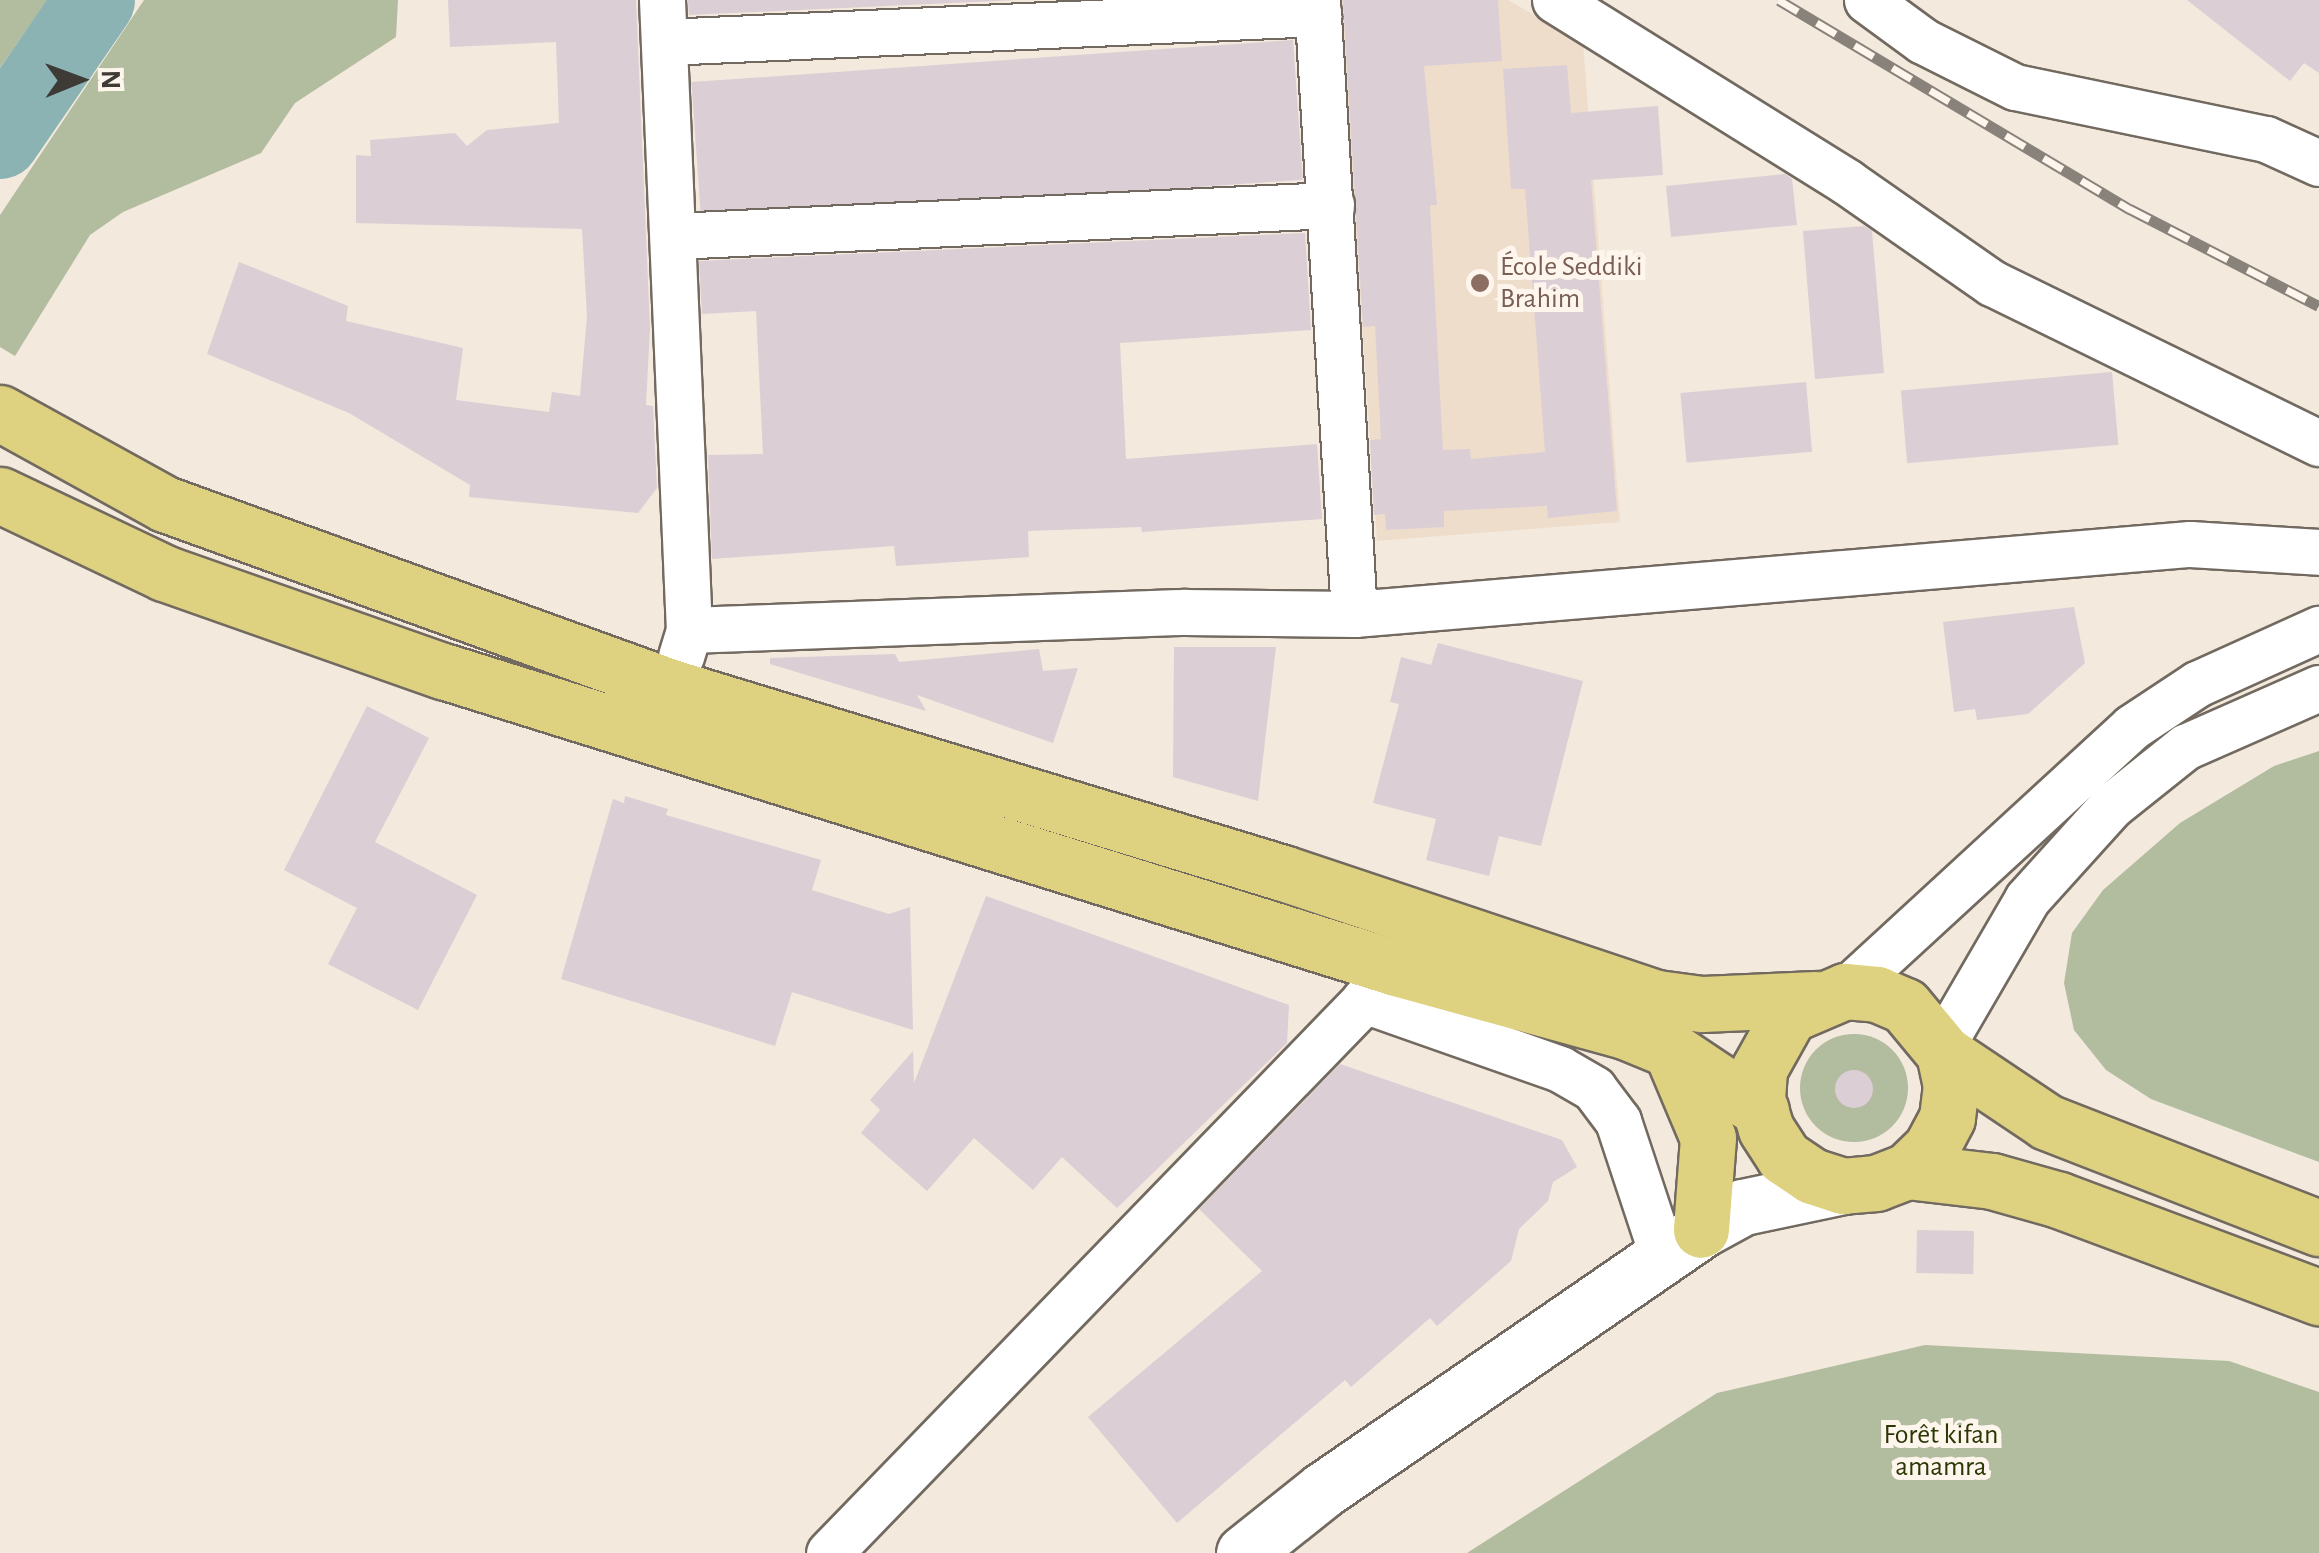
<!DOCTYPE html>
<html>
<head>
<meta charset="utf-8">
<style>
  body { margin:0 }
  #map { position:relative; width:2319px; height:1553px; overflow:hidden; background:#f3e9dd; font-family:"Alegreya Sans",sans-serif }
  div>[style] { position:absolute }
  .education>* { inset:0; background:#efddcc }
  .green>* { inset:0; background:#b2bc9f }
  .round { border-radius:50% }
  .river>* { height:80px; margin:-40px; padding:0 40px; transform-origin:40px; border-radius:40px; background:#8bb3b3 }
  .building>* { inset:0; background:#dcced5; transform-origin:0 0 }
  .roads { filter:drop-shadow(2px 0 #726a60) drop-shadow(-2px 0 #726a60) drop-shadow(0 2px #726a60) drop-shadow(0 -2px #726a60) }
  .minor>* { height:45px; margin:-22.5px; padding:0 22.5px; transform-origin:22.5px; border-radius:22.5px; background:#fff }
  .tertiary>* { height:55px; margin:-27.5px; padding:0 27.5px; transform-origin:27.5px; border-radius:27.5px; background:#fff }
  .primary>* { height:55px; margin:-27.5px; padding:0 27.5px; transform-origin:27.5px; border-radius:27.5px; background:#ded180 }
  .rail>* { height:11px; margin-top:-5.5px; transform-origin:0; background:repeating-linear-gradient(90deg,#fef6ed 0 22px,#88827a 0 44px); box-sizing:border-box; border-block:2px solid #88827a }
  .dots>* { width:28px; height:28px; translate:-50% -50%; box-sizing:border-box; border:5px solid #fef6ed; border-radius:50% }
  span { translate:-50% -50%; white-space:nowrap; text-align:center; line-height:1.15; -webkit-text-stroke:10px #fef6ed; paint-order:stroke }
  .education-label { font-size:28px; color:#785e54 }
  .left { translate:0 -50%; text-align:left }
  .park-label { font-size:28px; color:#2a3704 }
  .north { position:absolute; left:30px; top:30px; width:100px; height:100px; -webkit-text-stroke:8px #fef6ed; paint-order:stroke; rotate:89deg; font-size:28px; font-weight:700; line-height:40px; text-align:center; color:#3e3b36 }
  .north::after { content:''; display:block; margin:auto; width:35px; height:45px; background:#3e3b36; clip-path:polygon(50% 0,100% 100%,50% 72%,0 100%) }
</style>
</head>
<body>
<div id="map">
  <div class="education">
    <i style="clip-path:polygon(1340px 0,1508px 0,1583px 43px,1620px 522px,1377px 541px)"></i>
  </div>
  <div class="green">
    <i style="clip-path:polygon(0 0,47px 0,0 68px)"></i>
    <i style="clip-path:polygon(144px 0,398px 0,396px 37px,295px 103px,261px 153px,123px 212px,90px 235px,15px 356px,0 347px,0 215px)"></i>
    <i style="clip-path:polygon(2319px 751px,2319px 1162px,2151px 1099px,2106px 1070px,2074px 1030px,2064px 983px,2072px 933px,2103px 890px,2180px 823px,2274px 766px)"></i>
    <i class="round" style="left:1800px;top:1034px;width:108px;height:108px"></i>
    <i style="clip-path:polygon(1925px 1345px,2229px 1361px,2319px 1392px,2319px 1553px,1467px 1553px,1717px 1393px)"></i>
  </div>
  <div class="river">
    <i style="left:0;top:139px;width:168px;rotate:-55.6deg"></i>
  </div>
  <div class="building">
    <i style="clip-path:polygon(448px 0,636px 0,650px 328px,646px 405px,653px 406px,657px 488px,638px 513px,469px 497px,470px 485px,349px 413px,207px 354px,239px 262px,348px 306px,346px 321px,463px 348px,456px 400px,549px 412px,552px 392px,580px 396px,587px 316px,582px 229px,356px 223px,356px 155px,371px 156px,370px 140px,455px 133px,467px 146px,487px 130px,559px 123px,556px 42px,450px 47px)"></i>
    <i style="clip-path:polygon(688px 0,1019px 0,689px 15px)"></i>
    <i style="clip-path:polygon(1343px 0,1498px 0,1502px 61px,1424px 66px,1437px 205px,1430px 205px,1443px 450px,1470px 449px,1471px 459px,1545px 452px,1525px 189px,1511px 189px,1503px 69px,1567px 65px,1571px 113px,1658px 106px,1663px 175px,1591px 180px,1617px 511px,1548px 518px,1547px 506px,1444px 511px,1444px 527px,1386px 530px,1385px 514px,1374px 515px,1370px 440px,1381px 439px,1375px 326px,1363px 327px)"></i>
    <i style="clip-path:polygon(2187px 0,2319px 0,2319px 73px,2304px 63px,2290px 81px)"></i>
    <i style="left:1293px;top:40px;width:140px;height:603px;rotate:86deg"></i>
    <i style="clip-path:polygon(1785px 174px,1792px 179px,1797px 225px,1671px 237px,1666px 186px)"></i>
    <i style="clip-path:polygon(1864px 226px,1872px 231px,1884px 373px,1815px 379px,1803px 231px)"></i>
    <i style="clip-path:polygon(1305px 233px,1311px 330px,1120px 343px,1126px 459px,1317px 444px,1322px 519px,1142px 532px,1141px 527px,1028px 531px,1029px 557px,896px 566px,894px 546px,712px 559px,708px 455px,763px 454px,756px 311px,702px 314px,699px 261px)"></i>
    <i style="left:2112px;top:372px;width:73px;height:212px;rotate:85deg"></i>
    <i style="left:1806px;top:382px;width:70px;height:126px;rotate:85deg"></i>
    <i style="clip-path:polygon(2074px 607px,2085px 663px,2028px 714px,1977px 720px,1975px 709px,1954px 712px,1943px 622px)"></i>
    <i style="clip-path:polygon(1438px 643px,1583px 681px,1541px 846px,1499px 836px,1489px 876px,1426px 860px,1436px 819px,1373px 803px,1399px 704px,1390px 702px,1401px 657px,1431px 665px)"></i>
    <i style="clip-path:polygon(1174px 647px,1276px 647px,1258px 801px,1173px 777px)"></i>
    <i style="clip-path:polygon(1039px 649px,1043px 671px,1078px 668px,1053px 743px,917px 695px,926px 711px,770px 664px,770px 658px,895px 654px,899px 662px)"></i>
    <i style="clip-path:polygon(367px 706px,429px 738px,375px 842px,477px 895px,418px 1010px,328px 964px,357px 908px,284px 870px)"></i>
    <i style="clip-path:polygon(625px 796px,668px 809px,666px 815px,821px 860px,812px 890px,889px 914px,910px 907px,913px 1030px,792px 992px,775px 1046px,561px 979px,613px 799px,624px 803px)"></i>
    <i style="clip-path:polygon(986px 896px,1289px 1005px,1287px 1043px,1117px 1208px,1062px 1157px,1033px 1190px,974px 1138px,927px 1191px,861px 1133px,880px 1110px,870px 1100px,913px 1051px,914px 1083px)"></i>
    <i style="clip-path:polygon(1340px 1064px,1562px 1140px,1577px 1167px,1553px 1182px,1548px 1201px,1519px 1229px,1511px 1261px,1437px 1326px,1430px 1318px,1351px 1387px,1345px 1380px,1177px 1523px,1088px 1417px,1262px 1271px,1199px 1209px)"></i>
    <i class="round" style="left:1835px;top:1070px;width:38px;height:38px"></i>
    <i style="left:1917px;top:1230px;width:57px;height:43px;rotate:1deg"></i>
  </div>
  <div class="roads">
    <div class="minor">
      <i style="left:662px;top:0;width:631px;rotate:87.55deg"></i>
      <i style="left:689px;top:630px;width:27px;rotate:107deg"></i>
      <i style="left:1317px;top:0;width:615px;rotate:86.55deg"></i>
      <i style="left:1555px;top:0;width:344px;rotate:31.9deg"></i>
      <i style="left:1847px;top:182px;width:177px;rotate:34.9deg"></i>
      <i style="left:1992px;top:283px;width:364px;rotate:26.1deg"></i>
      <i style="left:1867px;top:0;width:69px;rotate:36.2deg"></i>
      <i style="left:1923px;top:41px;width:103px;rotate:26.6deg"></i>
      <i style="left:2015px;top:87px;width:256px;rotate:11.7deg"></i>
      <i style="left:2266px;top:139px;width:58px;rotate:24.4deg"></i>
      <i style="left:664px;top:42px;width:655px;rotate:-2.54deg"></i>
      <i style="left:674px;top:236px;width:658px;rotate:-2.7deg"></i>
      <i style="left:689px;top:630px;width:496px;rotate:-2.1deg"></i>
      <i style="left:1185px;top:612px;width:169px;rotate:0.7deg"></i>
      <i style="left:1354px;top:614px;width:839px;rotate:-4.79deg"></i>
      <i style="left:2190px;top:544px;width:129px;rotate:3.5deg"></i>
      <i style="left:1845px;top:991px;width:390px;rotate:-42.6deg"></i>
      <i style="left:2132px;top:727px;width:78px;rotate:-33.5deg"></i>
      <i style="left:2197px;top:684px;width:134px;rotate:-24.3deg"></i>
      <i style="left:1364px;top:1000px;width:208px;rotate:19.4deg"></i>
      <i style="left:1560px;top:1069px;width:39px;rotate:30deg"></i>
      <i style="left:1594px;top:1089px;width:40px;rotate:53deg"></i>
      <i style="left:1618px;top:1121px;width:143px;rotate:71.7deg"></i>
      <i style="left:1941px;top:1047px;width:171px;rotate:-59.8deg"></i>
      <i style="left:2027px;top:899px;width:125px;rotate:-47.9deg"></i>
      <i style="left:2111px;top:806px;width:95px;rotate:-38.6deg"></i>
      <i style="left:2185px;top:747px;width:146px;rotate:-23.8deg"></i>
      <i style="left:829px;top:1553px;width:815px;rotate:-45.9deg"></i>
    </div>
    <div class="tertiary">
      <i style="left:1244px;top:1553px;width:101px;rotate:-38.6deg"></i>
      <i style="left:1323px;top:1490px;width:459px;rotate:-34.5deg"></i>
      <i style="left:1701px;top:1230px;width:48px;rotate:-28.7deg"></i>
      <i style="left:1743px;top:1207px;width:102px;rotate:-11.9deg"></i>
    </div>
    <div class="primary">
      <i style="left:0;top:413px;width:188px;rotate:28.9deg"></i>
      <i style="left:165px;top:504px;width:538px;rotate:19.88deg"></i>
      <i style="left:671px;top:687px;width:640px;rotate:16.91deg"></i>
      <i style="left:1283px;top:873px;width:394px;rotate:18.5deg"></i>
      <i style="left:1657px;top:998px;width:45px;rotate:7.6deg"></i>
      <i style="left:1702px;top:1004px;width:114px;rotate:-2.5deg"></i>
      <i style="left:0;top:495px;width:182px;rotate:25.4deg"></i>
      <i style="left:164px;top:573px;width:296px;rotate:19.4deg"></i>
      <i style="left:443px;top:671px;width:998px;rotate:17.31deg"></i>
      <i style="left:1396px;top:968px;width:238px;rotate:15.4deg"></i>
      <i style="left:1625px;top:1031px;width:50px;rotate:22.4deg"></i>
      <i style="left:1671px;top:1050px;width:108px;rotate:33.7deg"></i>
      <i style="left:1671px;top:1050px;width:95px;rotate:67.2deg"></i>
      <i style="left:1708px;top:1138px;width:92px;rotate:94.4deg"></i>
      <i style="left:1944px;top:1053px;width:33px;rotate:78deg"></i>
      <i style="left:1951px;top:1085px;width:33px;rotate:97deg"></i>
      <i style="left:1947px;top:1118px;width:34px;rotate:118deg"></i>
      <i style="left:1931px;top:1148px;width:33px;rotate:136deg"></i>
      <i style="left:1907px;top:1171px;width:33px;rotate:159deg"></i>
      <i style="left:1876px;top:1183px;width:33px;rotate:175deg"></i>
      <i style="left:1843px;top:1186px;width:33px;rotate:-162deg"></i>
      <i style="left:1812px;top:1176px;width:34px;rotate:-146deg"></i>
      <i style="left:1784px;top:1157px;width:33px;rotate:-123deg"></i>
      <i style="left:1766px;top:1129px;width:31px;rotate:-107deg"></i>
      <i style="left:1757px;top:1099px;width:30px;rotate:-86deg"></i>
      <i style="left:1759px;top:1069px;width:62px;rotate:-60.9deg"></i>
      <i style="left:1789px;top:1015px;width:61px;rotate:-23.2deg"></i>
      <i style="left:1845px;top:991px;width:32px;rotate:5deg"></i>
      <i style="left:1877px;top:994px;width:30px;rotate:23deg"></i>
      <i style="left:1905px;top:1006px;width:61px;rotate:50.3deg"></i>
      <i style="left:1944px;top:1053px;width:124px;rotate:33.8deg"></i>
      <i style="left:2047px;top:1122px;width:292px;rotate:21.3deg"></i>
      <i style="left:1907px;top:1171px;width:86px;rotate:6.7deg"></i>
      <i style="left:1992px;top:1181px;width:70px;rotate:15.8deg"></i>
      <i style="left:2059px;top:1200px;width:278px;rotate:20.5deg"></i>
    </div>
  </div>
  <div class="rail">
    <i style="left:1779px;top:0;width:409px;rotate:30.8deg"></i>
    <i style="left:2130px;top:209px;width:212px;rotate:27.2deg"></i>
  </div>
  <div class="dots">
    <i style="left:1480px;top:283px;background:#8d6e63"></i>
  </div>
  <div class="education-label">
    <span class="left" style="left:1500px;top:283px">École Seddiki<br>Brahim</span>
  </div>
  <div class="park-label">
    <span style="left:1941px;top:1451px">Forêt kifan<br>amamra</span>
  </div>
  <div class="north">N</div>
</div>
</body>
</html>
